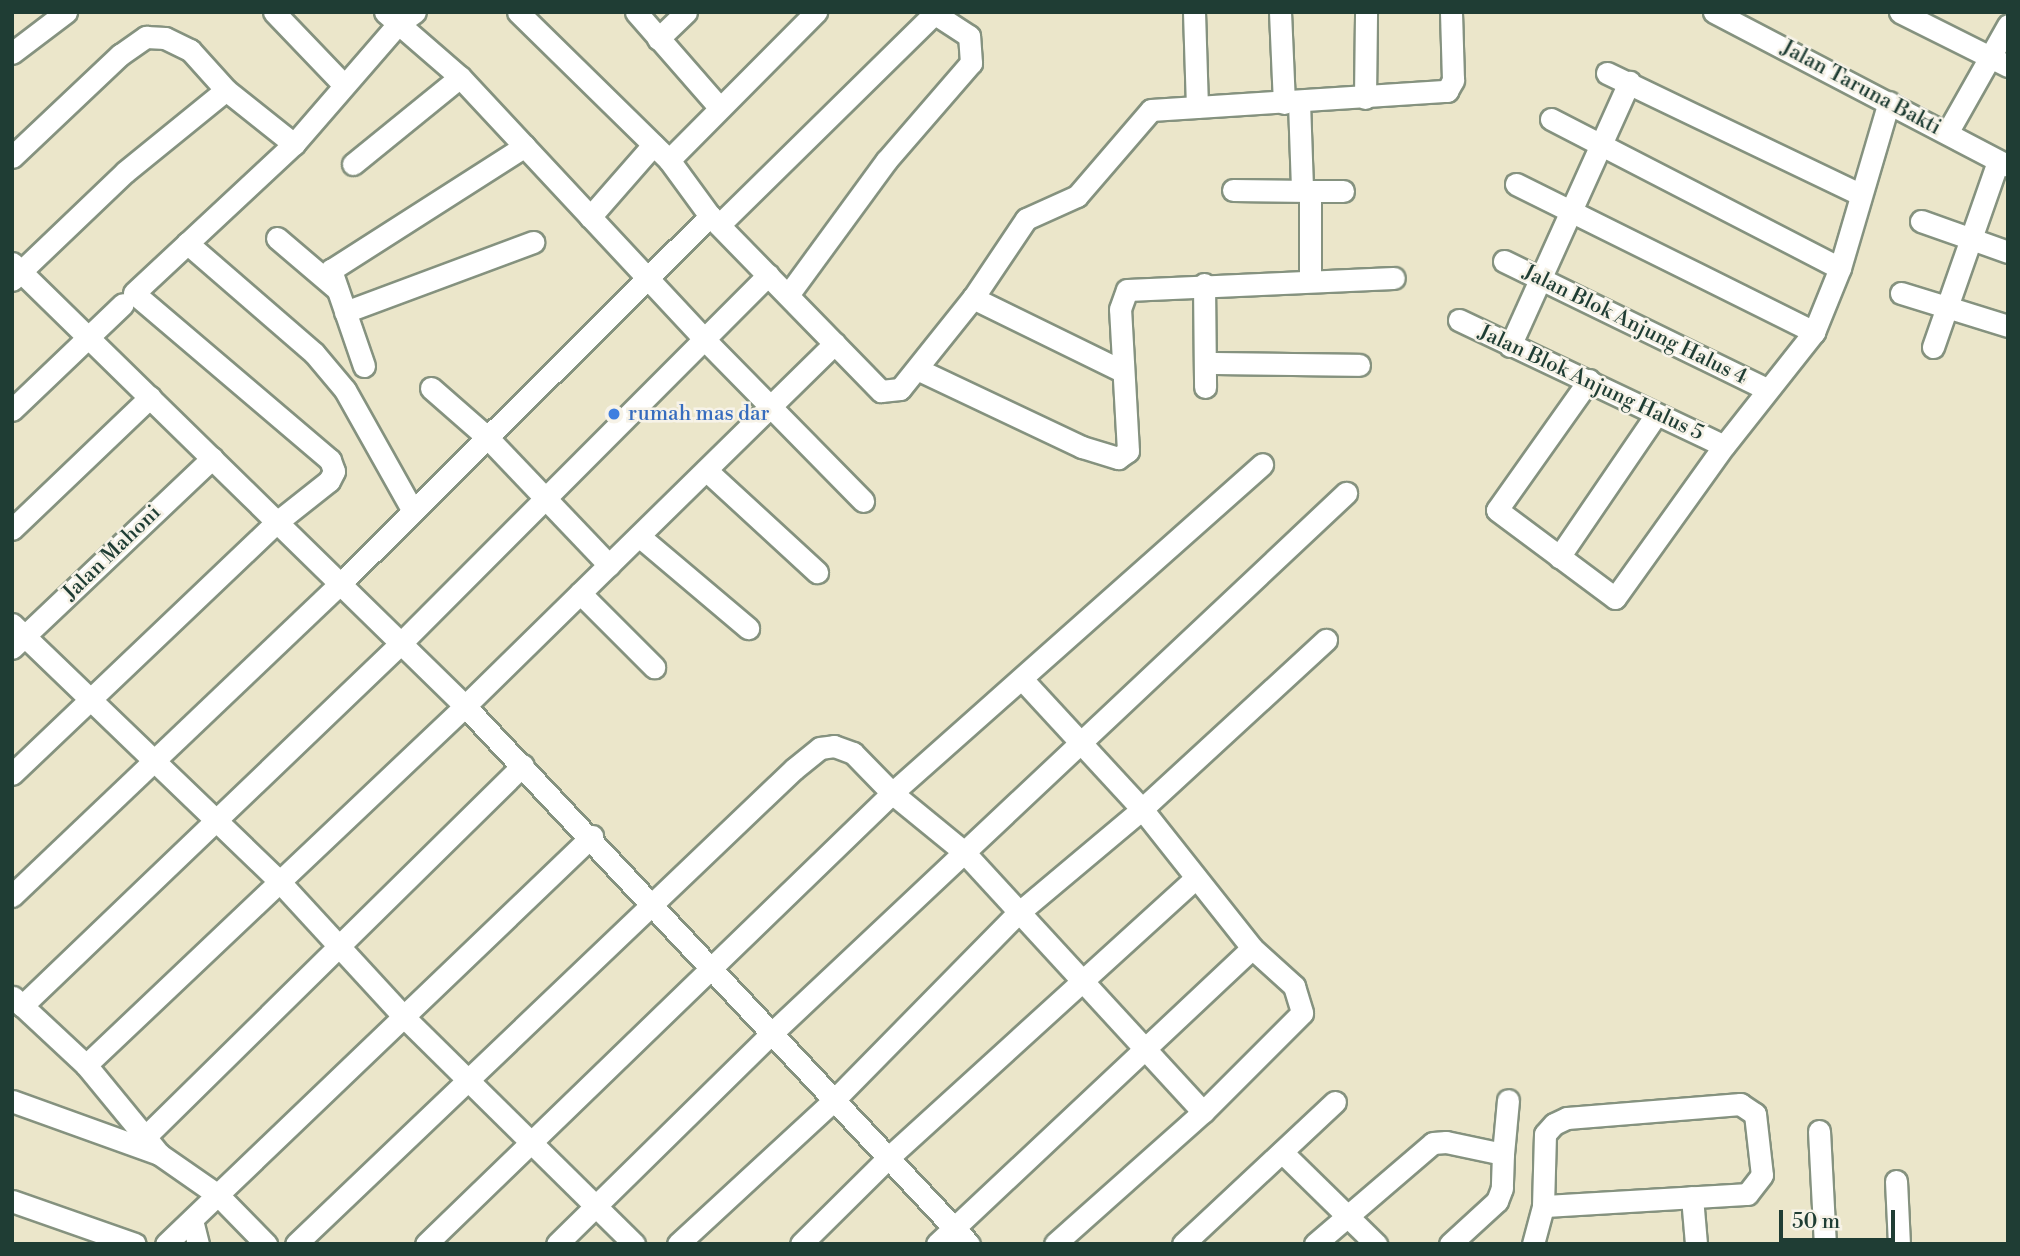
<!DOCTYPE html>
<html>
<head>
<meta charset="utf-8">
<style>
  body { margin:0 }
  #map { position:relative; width:2020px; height:1256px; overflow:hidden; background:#ebe6ca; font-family:"Libre Bodoni",serif }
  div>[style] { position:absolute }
  .roads { filter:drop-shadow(2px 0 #85927f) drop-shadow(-2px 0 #85927f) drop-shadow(0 2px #85927f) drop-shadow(0 -2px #85927f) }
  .minor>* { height:21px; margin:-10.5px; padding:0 10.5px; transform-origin:10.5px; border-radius:10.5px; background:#fff }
  .dots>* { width:19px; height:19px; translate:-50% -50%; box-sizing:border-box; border:4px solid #f7f3e8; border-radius:50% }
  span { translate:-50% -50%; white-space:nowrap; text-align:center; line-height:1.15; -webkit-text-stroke:5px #f7f3e8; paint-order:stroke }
  .street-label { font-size:21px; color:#1f3d34 }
  .shop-label { font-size:21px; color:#366cbe }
  .left { translate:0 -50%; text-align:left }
  .frame { position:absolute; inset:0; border:14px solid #1f3d34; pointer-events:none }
  .scale { position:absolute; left:1779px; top:1210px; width:116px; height:32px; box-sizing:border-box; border:4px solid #1f3d34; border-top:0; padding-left:9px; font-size:21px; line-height:24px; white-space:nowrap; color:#1f3d34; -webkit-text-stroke:5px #f7f3e8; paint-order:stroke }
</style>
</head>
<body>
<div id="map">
  <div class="roads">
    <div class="minor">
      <i style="left:274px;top:12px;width:101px;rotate:46.2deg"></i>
      <i style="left:385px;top:12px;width:99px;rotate:40.9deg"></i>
      <i style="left:460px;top:77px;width:358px;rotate:47deg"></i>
      <i style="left:704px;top:339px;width:227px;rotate:45.5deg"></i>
      <i style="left:518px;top:12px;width:211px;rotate:44.4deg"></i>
      <i style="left:669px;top:160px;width:69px;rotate:53.8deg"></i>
      <i style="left:710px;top:216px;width:245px;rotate:45.7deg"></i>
      <i style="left:881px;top:391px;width:19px;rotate:-6deg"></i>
      <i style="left:900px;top:389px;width:117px;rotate:-51.3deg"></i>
      <i style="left:973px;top:298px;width:166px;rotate:26.1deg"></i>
      <i style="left:636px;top:12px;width:126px;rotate:48.9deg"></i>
      <i style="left:1194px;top:12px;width:95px;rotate:88.2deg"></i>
      <i style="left:1280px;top:12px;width:91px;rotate:87.5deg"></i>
      <i style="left:1714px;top:12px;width:332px;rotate:27.6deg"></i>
      <i style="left:1900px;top:12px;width:121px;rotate:26.6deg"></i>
      <i style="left:658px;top:39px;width:39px;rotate:-44deg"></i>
      <i style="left:12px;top:53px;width:68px;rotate:-37.2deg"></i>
      <i style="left:1607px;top:73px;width:280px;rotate:25.6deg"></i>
      <i style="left:1365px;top:98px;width:86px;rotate:-89.3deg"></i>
      <i style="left:1299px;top:102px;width:88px;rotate:88deg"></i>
      <i style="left:1551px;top:119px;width:325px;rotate:27.3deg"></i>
      <i style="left:1947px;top:133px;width:124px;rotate:-60.5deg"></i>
      <i style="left:12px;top:157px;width:149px;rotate:-43.4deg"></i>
      <i style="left:120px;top:55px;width:32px;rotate:-35deg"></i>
      <i style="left:146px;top:37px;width:19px;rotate:3deg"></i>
      <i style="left:165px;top:38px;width:28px;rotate:26deg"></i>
      <i style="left:190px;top:50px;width:54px;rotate:48deg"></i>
      <i style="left:669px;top:160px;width:209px;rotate:-45.2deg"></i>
      <i style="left:353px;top:164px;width:138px;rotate:-39.1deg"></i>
      <i style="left:1516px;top:184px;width:333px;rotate:26.4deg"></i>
      <i style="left:1233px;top:190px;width:77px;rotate:0.7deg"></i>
      <i style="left:1310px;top:191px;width:89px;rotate:90deg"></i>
      <i style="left:1310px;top:191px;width:33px"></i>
      <i style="left:590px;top:217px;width:96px;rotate:-48.8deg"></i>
      <i style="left:1921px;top:221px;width:92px;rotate:19.6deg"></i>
      <i style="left:719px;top:225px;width:304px;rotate:-44.5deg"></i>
      <i style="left:277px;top:238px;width:79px;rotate:40.4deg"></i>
      <i style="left:187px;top:243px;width:168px;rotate:40.9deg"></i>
      <i style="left:314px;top:353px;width:48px;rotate:50deg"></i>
      <i style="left:345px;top:390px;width:139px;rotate:60.7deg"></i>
      <i style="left:1504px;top:261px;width:292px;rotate:26deg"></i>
      <i style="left:12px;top:263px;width:634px;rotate:44.36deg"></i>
      <i style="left:465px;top:706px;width:737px;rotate:46.87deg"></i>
      <i style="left:12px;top:280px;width:156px;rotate:-43.7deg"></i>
      <i style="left:125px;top:172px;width:130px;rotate:-39.1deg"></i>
      <i style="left:226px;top:90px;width:87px;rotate:38.5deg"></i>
      <i style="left:1204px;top:284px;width:103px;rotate:89.4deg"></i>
      <i style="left:1901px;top:293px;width:112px;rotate:17.1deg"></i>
      <i style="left:788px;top:295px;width:166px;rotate:-53.8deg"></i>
      <i style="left:886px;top:161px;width:130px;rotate:-49.1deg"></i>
      <i style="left:971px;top:63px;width:27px;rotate:-94deg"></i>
      <i style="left:969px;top:36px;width:38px;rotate:-147deg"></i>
      <i style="left:973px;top:298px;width:95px;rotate:-56.1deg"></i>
      <i style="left:1026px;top:219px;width:56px;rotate:-24.3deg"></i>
      <i style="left:1077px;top:196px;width:113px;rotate:-49.3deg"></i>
      <i style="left:1151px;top:110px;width:297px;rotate:-3.7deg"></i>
      <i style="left:1447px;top:91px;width:13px;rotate:-61deg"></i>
      <i style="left:1453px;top:80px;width:68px;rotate:-91.7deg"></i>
      <i style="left:345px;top:312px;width:201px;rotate:-20.4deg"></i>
      <i style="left:1459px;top:320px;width:293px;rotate:25.4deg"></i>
      <i style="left:1510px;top:346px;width:290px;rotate:-65.7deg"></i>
      <i style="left:1933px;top:347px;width:197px;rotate:-70.7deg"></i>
      <i style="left:1206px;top:363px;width:153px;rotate:0.7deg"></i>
      <i style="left:364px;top:366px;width:102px;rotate:-109deg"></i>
      <i style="left:331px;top:270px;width:230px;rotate:-32.6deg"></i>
      <i style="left:917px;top:369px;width:183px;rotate:25.3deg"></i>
      <i style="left:1082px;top:447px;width:38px;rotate:17deg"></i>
      <i style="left:1118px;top:458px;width:12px;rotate:-35deg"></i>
      <i style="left:1128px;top:451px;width:142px;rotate:-93.2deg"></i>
      <i style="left:1120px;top:309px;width:20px;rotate:-70deg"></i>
      <i style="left:1127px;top:290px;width:267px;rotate:-2.6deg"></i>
      <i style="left:1589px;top:380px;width:159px;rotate:125.3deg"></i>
      <i style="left:1497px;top:510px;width:147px;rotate:36.7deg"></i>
      <i style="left:1615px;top:598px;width:187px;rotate:-54.4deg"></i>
      <i style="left:1724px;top:446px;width:145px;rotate:-51.7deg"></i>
      <i style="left:1814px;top:332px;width:69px;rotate:-67.9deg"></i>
      <i style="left:1840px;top:268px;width:173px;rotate:-73.6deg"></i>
      <i style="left:431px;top:388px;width:74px;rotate:41.2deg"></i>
      <i style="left:487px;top:437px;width:177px;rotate:46.4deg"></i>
      <i style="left:12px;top:410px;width:153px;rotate:-43.7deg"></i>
      <i style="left:706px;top:470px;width:151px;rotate:42.6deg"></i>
      <i style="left:12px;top:529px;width:191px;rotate:-43.7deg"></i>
      <i style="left:639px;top:536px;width:143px;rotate:40.2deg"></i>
      <i style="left:1559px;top:557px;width:172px;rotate:-55.7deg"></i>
      <i style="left:580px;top:593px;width:105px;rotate:45deg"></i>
      <i style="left:12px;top:624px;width:371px;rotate:43.9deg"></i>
      <i style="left:279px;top:881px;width:185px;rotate:47.4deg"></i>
      <i style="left:404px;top:1017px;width:323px;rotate:44.6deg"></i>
      <i style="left:12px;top:648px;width:276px;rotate:-43.5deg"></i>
      <i style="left:1022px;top:679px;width:177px;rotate:47.3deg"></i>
      <i style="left:1142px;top:809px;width:177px;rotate:51.6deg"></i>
      <i style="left:1252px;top:948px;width:57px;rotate:42.1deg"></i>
      <i style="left:1294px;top:986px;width:28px;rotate:73deg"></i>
      <i style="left:1302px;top:1013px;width:140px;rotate:135deg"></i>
      <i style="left:1203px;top:1112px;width:198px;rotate:138.3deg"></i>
      <i style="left:12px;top:774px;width:366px;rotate:-43.6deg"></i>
      <i style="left:277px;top:522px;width:66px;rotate:-38.3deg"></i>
      <i style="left:329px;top:481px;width:11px;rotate:-63deg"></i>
      <i style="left:334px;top:471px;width:12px;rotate:-110deg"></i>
      <i style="left:330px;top:460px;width:257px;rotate:-139.6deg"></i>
      <i style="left:134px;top:293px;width:219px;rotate:-43deg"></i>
      <i style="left:294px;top:144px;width:157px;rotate:-49.1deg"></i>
      <i style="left:397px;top:25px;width:22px;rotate:-36deg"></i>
      <i style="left:12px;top:896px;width:453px;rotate:-43.6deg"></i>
      <i style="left:340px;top:584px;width:522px;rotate:-44.84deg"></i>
      <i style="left:13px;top:997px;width:100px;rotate:43deg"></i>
      <i style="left:86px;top:1065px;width:115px;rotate:50.6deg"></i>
      <i style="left:159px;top:1154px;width:72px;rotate:34.8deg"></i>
      <i style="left:218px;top:1195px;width:69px;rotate:45.6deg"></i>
      <i style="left:22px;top:1006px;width:525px;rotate:-43.76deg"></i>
      <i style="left:401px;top:643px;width:520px;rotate:-45.08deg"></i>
      <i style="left:86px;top:1065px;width:522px;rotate:-43.45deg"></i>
      <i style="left:465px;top:706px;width:518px;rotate:-44.45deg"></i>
      <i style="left:12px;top:1101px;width:156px;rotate:19.8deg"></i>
      <i style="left:1819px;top:1131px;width:113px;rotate:87deg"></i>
      <i style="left:145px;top:1137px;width:530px;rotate:-44.54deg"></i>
      <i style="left:1282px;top:1152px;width:132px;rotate:44.4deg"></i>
      <i style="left:1503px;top:1154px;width:54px;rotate:-84.7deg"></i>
      <i style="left:1896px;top:1181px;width:63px;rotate:87.3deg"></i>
      <i style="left:1692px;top:1197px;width:47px;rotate:85.1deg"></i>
      <i style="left:12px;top:1201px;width:130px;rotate:19.3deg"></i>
      <i style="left:192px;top:1220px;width:25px;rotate:76deg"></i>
      <i style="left:166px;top:1244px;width:590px;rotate:-43.76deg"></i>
      <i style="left:296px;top:1244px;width:688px;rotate:-43.65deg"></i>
      <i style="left:794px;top:769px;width:33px;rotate:-39deg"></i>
      <i style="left:820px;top:748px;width:14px;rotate:-8deg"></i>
      <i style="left:834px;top:746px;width:20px;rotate:20deg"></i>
      <i style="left:853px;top:753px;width:56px;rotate:45.7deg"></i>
      <i style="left:892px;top:793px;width:93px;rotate:39.3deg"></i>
      <i style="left:964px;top:852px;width:353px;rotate:47.4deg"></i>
      <i style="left:426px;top:1244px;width:649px;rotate:-44.06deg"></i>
      <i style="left:892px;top:793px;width:495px;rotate:-41.6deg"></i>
      <i style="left:557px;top:1244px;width:303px;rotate:-44.5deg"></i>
      <i style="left:773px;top:1032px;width:787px;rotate:-43.25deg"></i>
      <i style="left:678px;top:1244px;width:214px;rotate:-42.7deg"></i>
      <i style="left:835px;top:1099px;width:260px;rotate:-45.5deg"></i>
      <i style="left:1017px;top:914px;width:163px;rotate:-40deg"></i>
      <i style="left:1142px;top:809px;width:250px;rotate:-42.6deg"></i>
      <i style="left:801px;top:1244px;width:124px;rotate:-44.7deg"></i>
      <i style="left:889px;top:1157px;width:415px;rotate:-42.3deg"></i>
      <i style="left:937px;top:1244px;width:432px;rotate:-43.2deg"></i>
      <i style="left:1183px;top:1244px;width:208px;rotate:-43.1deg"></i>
      <i style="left:1315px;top:1244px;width:155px;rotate:-40.6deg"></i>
      <i style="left:1433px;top:1143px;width:13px;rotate:-4deg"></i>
      <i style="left:1446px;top:1142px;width:58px;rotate:11.9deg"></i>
      <i style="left:1503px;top:1154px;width:34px;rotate:92deg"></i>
      <i style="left:1502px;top:1188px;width:14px;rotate:111deg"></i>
      <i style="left:1497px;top:1201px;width:64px;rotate:137.5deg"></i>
      <i style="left:1533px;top:1244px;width:39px;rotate:-75deg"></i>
      <i style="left:1543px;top:1206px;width:72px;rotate:-88.4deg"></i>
      <i style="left:1545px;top:1134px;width:13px;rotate:-48deg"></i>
      <i style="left:1554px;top:1124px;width:14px;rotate:-25deg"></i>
      <i style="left:1567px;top:1118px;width:174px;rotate:-4.6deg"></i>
      <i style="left:1740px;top:1104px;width:18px;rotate:34deg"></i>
      <i style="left:1755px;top:1114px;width:61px;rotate:83.5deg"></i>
      <i style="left:1762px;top:1175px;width:24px;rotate:128deg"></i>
      <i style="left:1747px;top:1194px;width:204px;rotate:176.6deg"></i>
    </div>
  </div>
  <div class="dots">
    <i style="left:614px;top:414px;background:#3f7fe0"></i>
  </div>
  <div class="street-label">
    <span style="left:1861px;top:88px;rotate:28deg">Jalan Taruna Bakti</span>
    <span style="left:1635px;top:325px;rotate:26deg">Jalan Blok Anjung Halus 4</span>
    <span style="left:1591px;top:383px;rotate:25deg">Jalan Blok Anjung Halus 5</span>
    <span style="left:112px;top:553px;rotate:-44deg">Jalan Mahoni</span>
  </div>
  <div class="shop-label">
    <span class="left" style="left:628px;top:414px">rumah mas dar</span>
  </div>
  <div class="frame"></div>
  <div class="scale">50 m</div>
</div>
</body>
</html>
